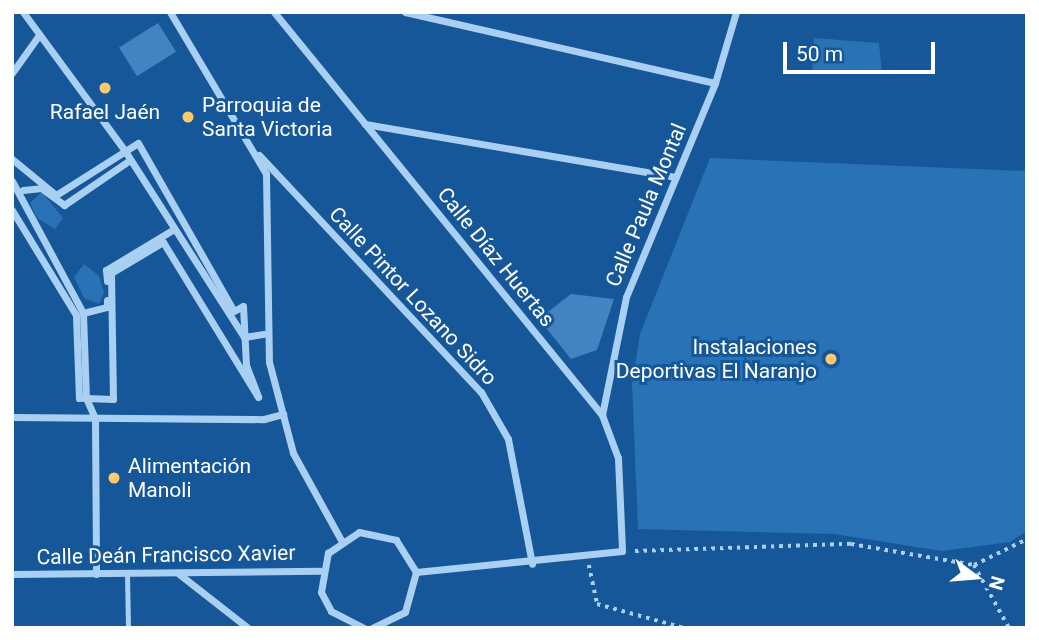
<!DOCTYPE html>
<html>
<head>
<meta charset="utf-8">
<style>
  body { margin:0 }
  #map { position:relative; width:1039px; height:640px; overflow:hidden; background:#155799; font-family:Roboto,sans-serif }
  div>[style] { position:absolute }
  .green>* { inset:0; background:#2972b6 }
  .building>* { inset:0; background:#4383c1; transform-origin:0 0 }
  .path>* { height:3.5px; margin-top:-1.75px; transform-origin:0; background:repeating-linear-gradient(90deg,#a9cff2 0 3.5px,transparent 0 8.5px) }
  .lane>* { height:5px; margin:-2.5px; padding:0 2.5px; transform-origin:2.5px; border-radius:2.5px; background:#a9cff2 }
  .street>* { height:7px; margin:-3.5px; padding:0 3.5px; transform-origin:3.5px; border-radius:3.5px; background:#a9cff2 }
  .dots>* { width:19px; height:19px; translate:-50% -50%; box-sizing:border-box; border:4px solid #155799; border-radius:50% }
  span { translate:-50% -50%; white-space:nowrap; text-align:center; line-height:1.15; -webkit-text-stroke:6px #155799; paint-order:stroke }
  .poi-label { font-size:21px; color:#fff }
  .left { translate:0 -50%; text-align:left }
  .right { translate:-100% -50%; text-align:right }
  .street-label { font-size:21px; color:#fff }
  .frame { position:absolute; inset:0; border:14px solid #fff; pointer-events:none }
  .north { position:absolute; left:941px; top:542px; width:70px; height:70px; -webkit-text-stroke:5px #155799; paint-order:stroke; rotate:106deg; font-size:19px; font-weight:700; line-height:28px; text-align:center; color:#fff }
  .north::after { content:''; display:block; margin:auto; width:24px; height:32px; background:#fff; clip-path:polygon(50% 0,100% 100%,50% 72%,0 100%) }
  .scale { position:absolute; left:783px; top:42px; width:152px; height:32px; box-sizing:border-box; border:4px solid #fff; border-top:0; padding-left:9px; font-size:21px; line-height:24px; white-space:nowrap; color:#fff; -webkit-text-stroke:5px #155799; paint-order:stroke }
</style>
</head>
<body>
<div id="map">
  <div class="green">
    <i style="clip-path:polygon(814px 38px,879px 43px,882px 74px,812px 74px)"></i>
    <i style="clip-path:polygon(710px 158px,1027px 171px,1027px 531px,1010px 542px,942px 551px,834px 534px,638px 529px,632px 384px,640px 334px)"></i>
    <i style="clip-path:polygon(42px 192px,63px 218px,55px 229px,37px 218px,30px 203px)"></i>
    <i style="clip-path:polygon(84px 264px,99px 276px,104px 293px,99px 304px,84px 298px,74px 277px)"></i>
  </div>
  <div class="building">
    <i style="left:158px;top:23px;width:34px;height:46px;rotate:58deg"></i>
    <i style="clip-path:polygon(571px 294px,614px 299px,597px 350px,571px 359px,539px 319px)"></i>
  </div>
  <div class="path">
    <i style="left:635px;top:551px;width:216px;rotate:-1.9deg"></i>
    <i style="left:851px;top:544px;width:125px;rotate:9.7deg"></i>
    <i style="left:974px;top:565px;width:72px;rotate:60.9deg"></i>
    <i style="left:589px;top:565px;width:40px;rotate:78deg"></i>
    <i style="left:597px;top:604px;width:90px;rotate:15.4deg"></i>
    <i style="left:974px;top:565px;width:59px;rotate:-26.1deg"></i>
  </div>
  <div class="lane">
    <i style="left:127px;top:574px;width:52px;rotate:88.9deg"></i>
  </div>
  <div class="street">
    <i style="left:23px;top:12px;width:172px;rotate:53.7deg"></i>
    <i style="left:125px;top:151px;width:221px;rotate:57.4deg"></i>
    <i style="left:244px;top:337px;width:20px;rotate:-9deg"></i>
    <i style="left:170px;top:12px;width:188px;rotate:59.3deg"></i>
    <i style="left:266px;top:174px;width:188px;rotate:89.1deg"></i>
    <i style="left:269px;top:362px;width:94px;rotate:75.2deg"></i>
    <i style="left:293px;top:453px;width:99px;rotate:61.1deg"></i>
    <i style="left:274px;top:12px;width:520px;rotate:50.86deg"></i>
    <i style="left:602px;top:415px;width:46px;rotate:69.6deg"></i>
    <i style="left:618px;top:458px;width:93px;rotate:87.5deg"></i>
    <i style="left:622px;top:551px;width:207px;rotate:174.2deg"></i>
    <i style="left:405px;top:12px;width:318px;rotate:12.9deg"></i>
    <i style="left:12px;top:73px;width:47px;rotate:-54.6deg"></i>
    <i style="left:365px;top:124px;width:315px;rotate:9.7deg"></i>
    <i style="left:259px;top:155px;width:325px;rotate:46.9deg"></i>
    <i style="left:481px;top:392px;width:54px;rotate:60.1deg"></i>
    <i style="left:508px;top:439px;width:127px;rotate:79.1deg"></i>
    <i style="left:12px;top:159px;width:57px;rotate:39.3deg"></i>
    <i style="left:56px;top:195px;width:97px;rotate:-32.4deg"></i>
    <i style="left:138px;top:143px;width:193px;rotate:60.3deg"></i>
    <i style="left:234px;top:311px;width:10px;rotate:-29deg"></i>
    <i style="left:243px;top:306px;width:59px;rotate:87.1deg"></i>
    <i style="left:246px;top:365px;width:34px;rotate:69deg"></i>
    <i style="left:258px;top:397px;width:182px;rotate:-121.5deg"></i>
    <i style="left:163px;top:242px;width:61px;rotate:149.2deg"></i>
    <i style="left:111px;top:273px;width:126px;rotate:89.1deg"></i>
    <i style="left:113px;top:399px;width:34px;rotate:-178deg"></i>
    <i style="left:79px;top:398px;width:83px;rotate:-92.1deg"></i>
    <i style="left:76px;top:315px;width:123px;rotate:-121.4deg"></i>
    <i style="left:12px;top:181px;width:150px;rotate:61.7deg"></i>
    <i style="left:83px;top:313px;width:85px;rotate:88deg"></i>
    <i style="left:86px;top:398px;width:22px;rotate:66deg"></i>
    <i style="left:95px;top:418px;width:156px;rotate:89.6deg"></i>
    <i style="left:23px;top:190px;width:18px;rotate:-6deg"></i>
    <i style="left:41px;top:188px;width:29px;rotate:36deg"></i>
    <i style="left:64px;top:205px;width:80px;rotate:-34.3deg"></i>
    <i style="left:107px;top:281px;width:11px;rotate:-95deg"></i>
    <i style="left:106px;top:270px;width:76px;rotate:-31deg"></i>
    <i style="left:83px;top:313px;width:25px;rotate:-14deg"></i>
    <i style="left:107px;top:307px;width:7px;rotate:-90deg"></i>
    <i style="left:602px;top:415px;width:120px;rotate:-78.5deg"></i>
    <i style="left:626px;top:297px;width:232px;rotate:-67.4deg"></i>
    <i style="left:715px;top:83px;width:74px;rotate:-73.5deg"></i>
    <i style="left:12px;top:417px;width:252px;rotate:0.5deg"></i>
    <i style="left:264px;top:419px;width:20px;rotate:-15deg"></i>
    <i style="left:12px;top:574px;width:308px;rotate:-0.6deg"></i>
    <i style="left:179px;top:574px;width:88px;rotate:38deg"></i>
    <i style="left:364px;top:628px;width:37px;rotate:-153deg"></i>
    <i style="left:331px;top:611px;width:21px;rotate:-118deg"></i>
    <i style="left:321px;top:592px;width:40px;rotate:-80deg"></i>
    <i style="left:328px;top:553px;width:37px;rotate:-34deg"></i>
    <i style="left:359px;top:532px;width:38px;rotate:12deg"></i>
    <i style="left:396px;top:540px;width:38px;rotate:58deg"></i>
    <i style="left:416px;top:572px;width:41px;rotate:105.4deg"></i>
    <i style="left:405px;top:612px;width:37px;rotate:154deg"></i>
  </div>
  <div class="dots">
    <i style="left:105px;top:88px;background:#ffca6a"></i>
    <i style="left:188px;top:117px;background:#ffca6a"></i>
    <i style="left:831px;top:359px;background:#ffca6a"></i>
    <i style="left:114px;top:478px;background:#ffca6a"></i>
  </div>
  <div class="poi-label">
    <span class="left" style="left:202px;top:117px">Parroquia de<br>Santa Victoria</span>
    <span style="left:105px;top:112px">Rafael Jaén</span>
    <span class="right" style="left:817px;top:359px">Instalaciones<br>Deportivas El Naranjo</span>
    <span class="left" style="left:128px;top:478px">Alimentación<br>Manoli</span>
  </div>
  <div class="street-label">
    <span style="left:646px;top:205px;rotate:-67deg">Calle Paula Montal</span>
    <span style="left:496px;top:257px;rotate:51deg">Calle Díaz Huertas</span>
    <span style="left:413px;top:296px;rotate:47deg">Calle Pintor Lozano Sidro</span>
    <span style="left:166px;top:555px;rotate:-1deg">Calle Deán Francisco Xavier</span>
  </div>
  <div class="frame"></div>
  <div class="north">N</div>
  <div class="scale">50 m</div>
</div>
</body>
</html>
